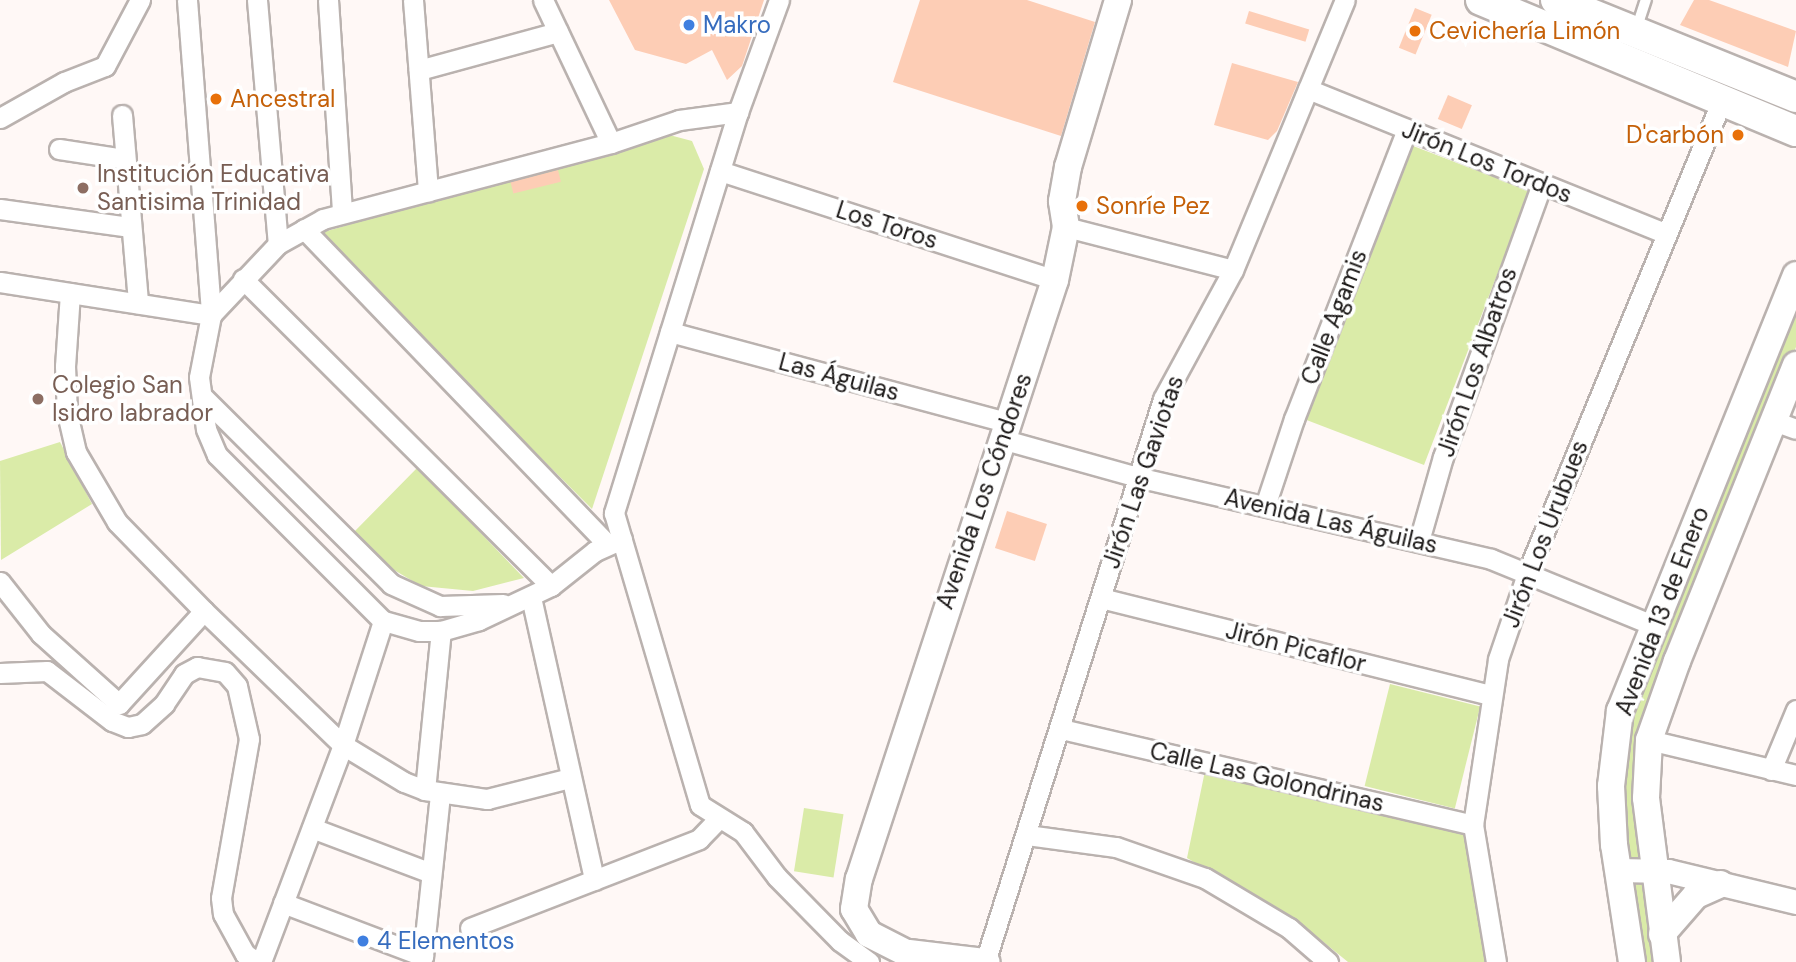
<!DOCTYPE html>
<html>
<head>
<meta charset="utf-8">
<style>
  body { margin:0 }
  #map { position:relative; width:1796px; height:962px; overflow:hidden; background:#fff8f6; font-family:"DM Sans",sans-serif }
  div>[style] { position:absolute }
  .green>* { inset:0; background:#daeba8; transform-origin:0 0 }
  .building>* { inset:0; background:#fdcdb5; transform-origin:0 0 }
  .roads { filter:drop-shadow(2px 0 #bab2af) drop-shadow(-2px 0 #bab2af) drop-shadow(0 2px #bab2af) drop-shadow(0 -2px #bab2af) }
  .service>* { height:10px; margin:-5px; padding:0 5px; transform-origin:5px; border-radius:5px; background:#fff }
  .minor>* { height:19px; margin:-9.5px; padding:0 9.5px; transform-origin:9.5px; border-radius:9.5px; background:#fff }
  .tertiary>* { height:23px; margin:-11.5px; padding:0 11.5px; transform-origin:11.5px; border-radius:11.5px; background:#fff }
  .secondary>* { height:26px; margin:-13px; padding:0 13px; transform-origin:13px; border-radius:13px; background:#fff }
  .primary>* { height:30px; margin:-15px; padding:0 15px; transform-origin:15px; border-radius:15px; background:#fff }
  .dots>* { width:19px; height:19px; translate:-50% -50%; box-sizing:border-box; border:4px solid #fff; border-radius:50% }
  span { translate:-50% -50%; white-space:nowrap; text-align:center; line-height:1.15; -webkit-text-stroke:7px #fff; paint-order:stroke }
  .shop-label { font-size:24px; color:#366cbe }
  .left { translate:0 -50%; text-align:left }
  .food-label { font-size:24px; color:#c56008 }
  .right { translate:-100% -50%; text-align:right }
  .street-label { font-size:24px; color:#1b1817 }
  .education-label { font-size:24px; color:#785e54 }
</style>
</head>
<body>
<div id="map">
  <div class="green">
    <i style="clip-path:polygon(662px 133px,692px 141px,704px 169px,592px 509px,317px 234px)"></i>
    <i style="left:1408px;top:144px;width:130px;height:294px;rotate:21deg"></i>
    <i style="clip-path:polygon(1796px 297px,1796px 347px,1669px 658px,1641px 861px,1627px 861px,1618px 831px,1627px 719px)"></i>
    <i style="clip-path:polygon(60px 442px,92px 504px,1px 560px,0 461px)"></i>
    <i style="clip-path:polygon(418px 467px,418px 468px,524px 578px,473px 591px,421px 586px,389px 567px,354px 532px)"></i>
    <i style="left:1390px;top:684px;width:93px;height:105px;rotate:14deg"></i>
    <i style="clip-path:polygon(1206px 766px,1465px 827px,1486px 962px,1348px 962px,1305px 927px,1187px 858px)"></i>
    <i style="left:804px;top:808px;width:40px;height:64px;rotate:9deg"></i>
    <i style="clip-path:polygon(1642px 877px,1646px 884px,1659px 962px,1638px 962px,1628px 878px)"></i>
  </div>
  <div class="building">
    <i style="clip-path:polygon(609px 0,764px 0,742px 66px,727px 80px,712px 50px,686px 64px,635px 50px)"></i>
    <i style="clip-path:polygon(920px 0,1027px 0,1095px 22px,1061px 136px,893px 82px)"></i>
    <i style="clip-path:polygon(1694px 0,1709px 0,1796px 31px,1788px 67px,1680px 25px)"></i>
    <i style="left:1415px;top:8px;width:18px;height:43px;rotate:22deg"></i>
    <i style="left:1249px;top:11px;width:63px;height:13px;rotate:17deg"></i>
    <i style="clip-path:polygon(1232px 63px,1298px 82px,1277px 131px,1268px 140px,1214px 125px)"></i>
    <i style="left:1448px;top:95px;width:26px;height:26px;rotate:23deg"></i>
    <i style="left:558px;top:170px;width:12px;height:49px;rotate:76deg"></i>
    <i style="left:1007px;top:511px;width:42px;height:39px;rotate:18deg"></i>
  </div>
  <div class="roads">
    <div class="service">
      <i style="left:1636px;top:30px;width:32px;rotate:-72deg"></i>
    </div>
    <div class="minor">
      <i style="left:187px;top:0;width:316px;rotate:85.6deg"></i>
      <i style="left:257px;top:0;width:245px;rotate:85.1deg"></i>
      <i style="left:328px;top:0;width:213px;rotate:86.2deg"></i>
      <i style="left:413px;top:0;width:192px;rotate:85.5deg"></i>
      <i style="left:543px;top:0;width:158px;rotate:64.6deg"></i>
      <i style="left:779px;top:0;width:119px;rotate:110.1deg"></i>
      <i style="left:738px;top:112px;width:420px;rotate:107.2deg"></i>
      <i style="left:614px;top:513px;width:304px;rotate:73.6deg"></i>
      <i style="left:700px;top:805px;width:51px;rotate:32.1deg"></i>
      <i style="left:743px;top:832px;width:56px;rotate:52.9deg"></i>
      <i style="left:777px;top:877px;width:90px;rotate:45.5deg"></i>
      <i style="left:840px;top:941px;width:36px;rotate:36deg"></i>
      <i style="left:419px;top:70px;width:144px;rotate:-15.3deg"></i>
      <i style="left:1308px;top:89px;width:386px;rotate:22deg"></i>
      <i style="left:122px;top:115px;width:189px;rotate:85.1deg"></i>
      <i style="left:0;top:118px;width:73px;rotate:-29.4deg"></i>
      <i style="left:64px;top:82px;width:44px;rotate:-21.3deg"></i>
      <i style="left:105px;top:66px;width:75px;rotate:-62.1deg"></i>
      <i style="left:59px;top:149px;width:67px;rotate:8.6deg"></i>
      <i style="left:720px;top:171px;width:352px;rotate:18deg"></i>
      <i style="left:0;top:209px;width:130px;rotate:7.9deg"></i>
      <i style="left:1066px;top:227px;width:172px;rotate:14.4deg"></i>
      <i style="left:304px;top:229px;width:437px;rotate:46.1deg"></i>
      <i style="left:243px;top:279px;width:435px;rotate:44.9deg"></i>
      <i style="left:0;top:282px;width:214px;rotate:8.9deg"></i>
      <i style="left:70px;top:293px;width:73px;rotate:93.9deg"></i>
      <i style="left:65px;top:366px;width:47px;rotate:87.6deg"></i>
      <i style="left:67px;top:413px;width:40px;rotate:77deg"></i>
      <i style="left:76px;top:452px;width:81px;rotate:59.6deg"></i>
      <i style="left:117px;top:522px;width:124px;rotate:45.7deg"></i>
      <i style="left:204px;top:611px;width:193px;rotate:44deg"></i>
      <i style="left:343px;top:745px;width:71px;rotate:31.2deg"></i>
      <i style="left:404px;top:782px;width:22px;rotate:21deg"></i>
      <i style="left:425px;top:790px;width:63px;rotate:8.3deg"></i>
      <i style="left:487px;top:799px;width:86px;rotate:-14.2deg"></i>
      <i style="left:670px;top:332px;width:349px;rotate:15deg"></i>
      <i style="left:204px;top:398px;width:264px;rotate:44.8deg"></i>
      <i style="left:391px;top:584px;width:54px;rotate:24.2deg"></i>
      <i style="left:440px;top:606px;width:63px;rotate:-1.8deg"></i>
      <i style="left:1774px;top:421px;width:23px;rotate:20deg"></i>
      <i style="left:1001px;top:439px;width:141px;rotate:15.6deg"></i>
      <i style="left:1137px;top:477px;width:363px;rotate:13deg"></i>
      <i style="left:1491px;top:559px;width:175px;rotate:22.2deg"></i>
      <i style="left:1265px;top:506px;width:92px;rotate:-71.6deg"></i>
      <i style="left:1294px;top:419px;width:311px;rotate:-68.7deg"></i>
      <i style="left:622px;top:539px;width:30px;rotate:156deg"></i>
      <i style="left:595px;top:551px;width:56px;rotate:141.5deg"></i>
      <i style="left:551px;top:586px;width:80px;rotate:154.7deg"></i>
      <i style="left:479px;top:620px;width:40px;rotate:164deg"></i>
      <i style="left:441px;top:631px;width:22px;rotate:180deg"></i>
      <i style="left:419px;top:631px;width:37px;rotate:-164deg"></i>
      <i style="left:383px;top:621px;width:235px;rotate:-135deg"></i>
      <i style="left:217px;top:455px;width:28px;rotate:-113deg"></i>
      <i style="left:206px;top:429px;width:52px;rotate:-97.7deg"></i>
      <i style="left:199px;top:377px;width:63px;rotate:-79deg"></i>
      <i style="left:211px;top:315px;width:98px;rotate:-46.7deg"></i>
      <i style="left:278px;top:244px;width:51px;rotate:-29.1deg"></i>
      <i style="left:323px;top:219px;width:298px;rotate:-14.8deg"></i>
      <i style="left:611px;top:143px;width:72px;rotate:-18.7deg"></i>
      <i style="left:679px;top:120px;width:60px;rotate:-7.7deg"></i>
      <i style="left:1419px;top:541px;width:87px;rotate:-74.1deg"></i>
      <i style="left:1443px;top:457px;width:290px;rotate:-70.1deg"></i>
      <i style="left:0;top:582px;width:66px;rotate:51.7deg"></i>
      <i style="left:41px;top:634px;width:105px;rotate:41.9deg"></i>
      <i style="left:119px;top:704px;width:126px;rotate:-47.6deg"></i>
      <i style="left:531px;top:597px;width:290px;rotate:77.4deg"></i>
      <i style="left:1101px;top:598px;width:401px;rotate:14deg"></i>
      <i style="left:0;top:673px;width:47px;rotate:-2.4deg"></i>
      <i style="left:47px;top:671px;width:82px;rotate:37.6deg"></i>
      <i style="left:112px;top:721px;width:17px;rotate:21deg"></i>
      <i style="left:128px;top:727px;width:14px;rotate:-12deg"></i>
      <i style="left:142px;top:724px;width:30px;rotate:-42deg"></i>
      <i style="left:164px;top:704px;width:36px;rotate:-56deg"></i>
      <i style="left:184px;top:674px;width:15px;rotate:-28deg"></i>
      <i style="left:197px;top:667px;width:28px;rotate:10deg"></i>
      <i style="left:225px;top:672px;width:18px;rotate:49deg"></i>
      <i style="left:237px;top:686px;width:54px;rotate:77.2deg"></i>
      <i style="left:249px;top:739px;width:161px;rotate:100deg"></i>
      <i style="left:221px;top:898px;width:16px;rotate:83deg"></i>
      <i style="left:223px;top:914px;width:46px;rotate:61.2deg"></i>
      <i style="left:245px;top:954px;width:14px;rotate:34deg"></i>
      <i style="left:1061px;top:729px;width:423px;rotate:13.1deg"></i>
      <i style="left:1649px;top:740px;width:151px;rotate:13.4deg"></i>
      <i style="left:1771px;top:770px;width:65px;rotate:-67.4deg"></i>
      <i style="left:425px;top:790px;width:160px;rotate:-84.3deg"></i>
      <i style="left:312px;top:828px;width:127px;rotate:20.7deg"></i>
      <i style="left:1027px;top:835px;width:90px;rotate:7.7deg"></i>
      <i style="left:1116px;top:847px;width:94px;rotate:19.2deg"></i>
      <i style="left:1205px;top:878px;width:98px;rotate:30.8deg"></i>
      <i style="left:1289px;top:928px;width:52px;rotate:41.1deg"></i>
      <i style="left:283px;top:903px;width:150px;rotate:20.7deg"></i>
      <i style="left:423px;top:956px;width:163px;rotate:-84deg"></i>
      <i style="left:470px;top:928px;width:246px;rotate:-21.2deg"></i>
      <i style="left:699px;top:839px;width:29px;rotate:-46deg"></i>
      <i style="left:261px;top:962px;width:232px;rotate:-69.3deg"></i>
      <i style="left:343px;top:745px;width:130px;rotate:-72.1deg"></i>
      <i style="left:985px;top:962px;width:590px;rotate:-72.45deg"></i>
      <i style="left:1163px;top:399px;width:147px;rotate:-61.5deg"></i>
      <i style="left:1233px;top:270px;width:292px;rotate:-67.5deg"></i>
      <i style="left:1496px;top:962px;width:139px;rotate:-99.5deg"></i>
      <i style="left:1473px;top:825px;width:168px;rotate:-81.4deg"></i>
      <i style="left:1498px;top:659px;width:93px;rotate:-71.2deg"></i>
      <i style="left:1528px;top:571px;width:509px;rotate:-67.61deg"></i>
    </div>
    <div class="tertiary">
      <i style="left:1618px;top:870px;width:50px;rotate:1.1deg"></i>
      <i style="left:1668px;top:871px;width:132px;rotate:13.6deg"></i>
    </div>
    <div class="secondary">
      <i style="left:1662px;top:934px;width:52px;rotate:-48.9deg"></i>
      <i style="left:1696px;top:895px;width:27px;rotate:-24deg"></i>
      <i style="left:909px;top:953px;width:78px;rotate:6.7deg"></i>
      <i style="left:924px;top:962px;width:62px;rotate:-153deg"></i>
      <i style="left:869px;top:934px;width:29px;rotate:-121deg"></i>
      <i style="left:854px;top:909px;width:30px;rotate:-81deg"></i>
      <i style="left:859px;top:879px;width:630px;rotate:-71.88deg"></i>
      <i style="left:1055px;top:280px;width:54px;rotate:-78.3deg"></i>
      <i style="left:1066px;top:227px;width:26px;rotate:-99deg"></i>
      <i style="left:1062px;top:201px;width:35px;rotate:-80deg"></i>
      <i style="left:1068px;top:167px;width:174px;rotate:-73.3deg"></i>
      <i style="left:1632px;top:962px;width:118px;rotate:-98.7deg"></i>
      <i style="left:1614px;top:845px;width:59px;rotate:-92.9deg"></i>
      <i style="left:1611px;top:786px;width:76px;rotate:-83.2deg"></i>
      <i style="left:1620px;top:711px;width:470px;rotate:-68deg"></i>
      <i style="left:1667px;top:962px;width:165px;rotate:-97.3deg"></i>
      <i style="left:1646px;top:798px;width:58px;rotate:-87deg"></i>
      <i style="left:1649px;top:740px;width:84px;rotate:-70.5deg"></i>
      <i style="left:1677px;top:661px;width:319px;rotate:-68.1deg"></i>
    </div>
    <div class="primary">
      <i style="left:1481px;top:0;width:341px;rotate:22.6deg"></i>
      <i style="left:1556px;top:0;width:259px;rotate:22deg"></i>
    </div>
  </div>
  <div class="dots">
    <i style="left:689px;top:25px;background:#3f7fe0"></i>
    <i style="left:1415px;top:31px;background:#e8710a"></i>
    <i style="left:216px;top:99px;background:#e8710a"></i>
    <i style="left:1738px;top:135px;background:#e8710a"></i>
    <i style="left:83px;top:188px;background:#8d6e63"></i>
    <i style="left:1082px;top:206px;background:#e8710a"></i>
    <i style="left:38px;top:399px;background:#8d6e63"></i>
    <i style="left:363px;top:941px;background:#3f7fe0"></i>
  </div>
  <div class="shop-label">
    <span class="left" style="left:703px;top:25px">Makro</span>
    <span class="left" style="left:377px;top:941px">4 Elementos</span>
  </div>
  <div class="food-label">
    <span class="left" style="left:1429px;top:31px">Cevichería Limón</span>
    <span class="left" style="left:230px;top:99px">Ancestral</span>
    <span class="right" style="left:1724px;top:135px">D'carbón</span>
    <span class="left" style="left:1096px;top:206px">Sonríe Pez</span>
  </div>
  <div class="street-label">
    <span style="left:1487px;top:162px;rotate:22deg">Jirón Los Tordos</span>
    <span style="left:887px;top:225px;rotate:18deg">Los Toros</span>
    <span style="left:1334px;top:317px;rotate:-69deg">Calle Agamis</span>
    <span style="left:1477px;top:362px;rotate:-71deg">Jirón Los Albatros</span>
    <span style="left:839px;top:377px;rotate:15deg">Las Águilas</span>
    <span style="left:1143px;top:472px;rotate:-71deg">Jirón Las Gaviotas</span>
    <span style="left:984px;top:491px;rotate:-71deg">Avenida Los Cóndores</span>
    <span style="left:1331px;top:521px;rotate:13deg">Avenida Las Águilas</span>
    <span style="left:1545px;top:534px;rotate:-69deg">Jirón Los Urubues</span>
    <span style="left:1662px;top:611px;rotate:-69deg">Avenida 13 de Enero</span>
    <span style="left:1296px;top:647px;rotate:14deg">Jirón Picaflor</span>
    <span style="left:1267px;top:777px;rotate:13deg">Calle Las Golondrinas</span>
  </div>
  <div class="education-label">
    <span class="left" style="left:97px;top:188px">Institución Educativa<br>Santisima Trinidad</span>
    <span class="left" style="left:52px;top:399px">Colegio San<br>Isidro labrador</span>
  </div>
</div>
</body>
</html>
